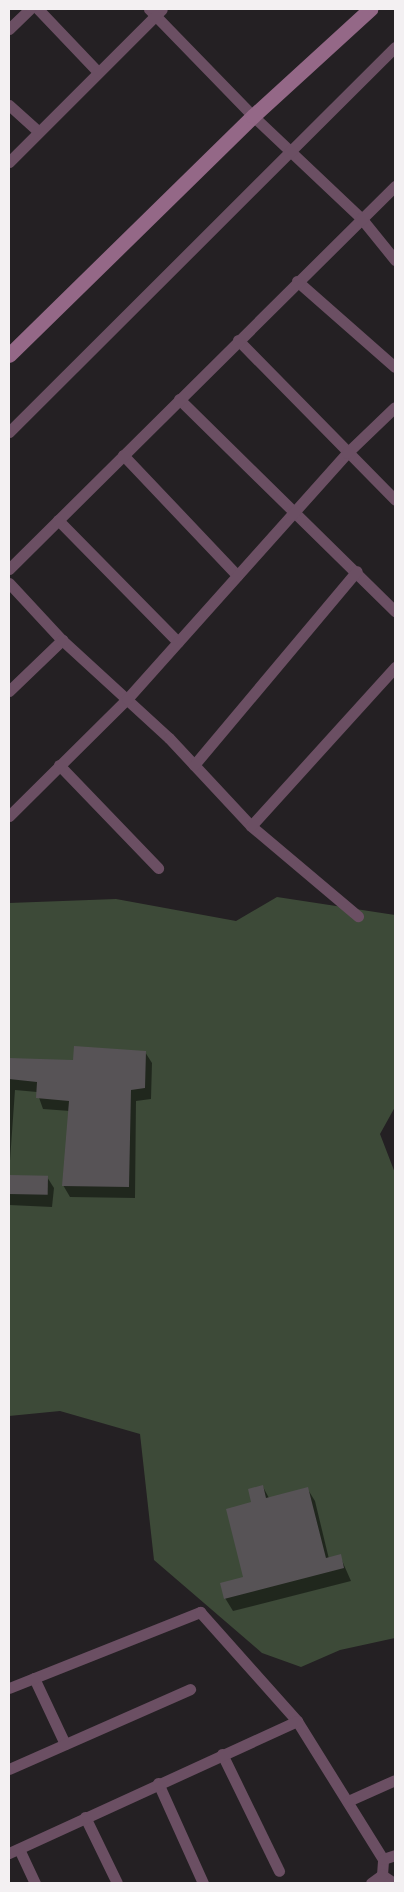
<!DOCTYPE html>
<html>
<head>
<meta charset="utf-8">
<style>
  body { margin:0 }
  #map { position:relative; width:404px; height:1892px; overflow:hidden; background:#242023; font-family:"Source Sans 3",sans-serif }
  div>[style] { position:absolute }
  .green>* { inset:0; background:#3d4a38 }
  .shadow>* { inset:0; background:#0007 }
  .building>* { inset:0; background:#575356; transform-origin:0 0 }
  .street>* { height:11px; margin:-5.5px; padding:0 5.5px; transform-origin:5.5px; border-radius:5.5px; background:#6b4f63 }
  .secondary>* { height:15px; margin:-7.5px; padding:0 7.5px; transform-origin:7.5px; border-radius:7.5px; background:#946887 }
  span { translate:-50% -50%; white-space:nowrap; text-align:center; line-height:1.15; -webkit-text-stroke:4px #1b171a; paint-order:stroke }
  .frame { position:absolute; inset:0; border:10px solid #f3f0f2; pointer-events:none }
</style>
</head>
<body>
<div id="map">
  <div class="green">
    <i style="clip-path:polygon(277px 897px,395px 915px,395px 1107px,380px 1134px,395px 1173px,395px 1638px,340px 1650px,301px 1667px,262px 1653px,154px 1560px,140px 1434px,60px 1411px,9px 1416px,9px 903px,116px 899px,236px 921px)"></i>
  </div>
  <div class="shadow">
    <i style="clip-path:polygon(145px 1052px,152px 1063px,151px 1099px,136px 1101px,135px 1198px,70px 1197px,63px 1185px,70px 1111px,43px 1109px,37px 1092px,15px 1090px,9px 1175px,9px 1059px,74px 1061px)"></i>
    <i style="clip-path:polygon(9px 1177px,47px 1177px,54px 1188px,52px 1207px,9px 1205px)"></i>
    <i style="clip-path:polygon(263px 1487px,269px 1498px,307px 1488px,315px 1501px,329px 1559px,340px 1556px,351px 1581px,233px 1611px,225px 1598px,244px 1578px)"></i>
  </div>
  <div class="building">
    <i style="clip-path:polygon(74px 1046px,146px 1051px,145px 1088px,131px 1090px,129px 1187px,62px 1186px,69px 1101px,36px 1098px,37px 1082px,9px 1079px,9px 1058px,73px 1060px)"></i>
    <i style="left:9px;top:1175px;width:39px;height:19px;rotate:1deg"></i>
    <i style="clip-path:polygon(263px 1485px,266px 1498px,308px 1487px,326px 1558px,341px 1554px,344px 1568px,224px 1599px,220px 1583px,243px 1577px,226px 1509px,251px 1502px,248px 1489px)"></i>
  </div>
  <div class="street">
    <i style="left:38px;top:9px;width:87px;rotate:46.4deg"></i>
    <i style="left:149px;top:9px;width:149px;rotate:45.8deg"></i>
    <i style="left:253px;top:116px;width:149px;rotate:43.4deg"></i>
    <i style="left:361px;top:218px;width:54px;rotate:51deg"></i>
    <i style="left:9px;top:29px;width:29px;rotate:-44deg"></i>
    <i style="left:9px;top:105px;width:39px;rotate:42deg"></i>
    <i style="left:9px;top:162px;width:216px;rotate:-45deg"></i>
    <i style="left:297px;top:281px;width:130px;rotate:41.3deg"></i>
    <i style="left:238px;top:340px;width:224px;rotate:45.5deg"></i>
    <i style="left:179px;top:399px;width:303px;rotate:44.5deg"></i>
    <i style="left:9px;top:432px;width:545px;rotate:-44.93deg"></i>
    <i style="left:123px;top:455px;width:166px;rotate:46.5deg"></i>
    <i style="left:58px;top:520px;width:171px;rotate:45.5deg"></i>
    <i style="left:9px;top:569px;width:544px;rotate:-44.78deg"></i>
    <i style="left:9px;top:583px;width:78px;rotate:47.1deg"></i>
    <i style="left:62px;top:640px;width:145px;rotate:42.5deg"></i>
    <i style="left:169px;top:738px;width:120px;rotate:47deg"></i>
    <i style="left:251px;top:826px;width:140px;rotate:40.1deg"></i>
    <i style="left:9px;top:691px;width:74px;rotate:-43.9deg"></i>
    <i style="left:59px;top:765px;width:143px;rotate:46.1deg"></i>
    <i style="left:194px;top:765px;width:253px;rotate:-50deg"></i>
    <i style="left:9px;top:816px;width:166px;rotate:-44.8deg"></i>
    <i style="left:127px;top:699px;width:330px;rotate:-48.2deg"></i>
    <i style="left:347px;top:453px;width:66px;rotate:-43.8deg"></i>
    <i style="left:251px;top:826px;width:215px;rotate:-47.8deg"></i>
    <i style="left:34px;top:1678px;width:73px;rotate:64.8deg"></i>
    <i style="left:9px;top:1688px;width:206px;rotate:-21.7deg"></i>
    <i style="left:200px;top:1612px;width:146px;rotate:48.3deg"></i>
    <i style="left:297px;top:1721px;width:163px;rotate:58.1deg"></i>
    <i style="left:222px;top:1754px;width:130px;rotate:64deg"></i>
    <i style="left:9px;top:1769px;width:198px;rotate:-23.8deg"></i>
    <i style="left:158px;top:1783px;width:110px;rotate:65.8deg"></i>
    <i style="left:348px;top:1801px;width:51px;rotate:-24.1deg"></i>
    <i style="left:85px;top:1817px;width:73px;rotate:64.1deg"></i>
    <i style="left:19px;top:1849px;width:38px;rotate:65deg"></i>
    <i style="left:9px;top:1853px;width:317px;rotate:-24.6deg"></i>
    <i style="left:382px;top:1875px;width:16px;rotate:-86deg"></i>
    <i style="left:383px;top:1859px;width:13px;rotate:-18deg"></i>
    <i style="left:382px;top:1875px;width:14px;rotate:34deg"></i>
    <i style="left:371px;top:1883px;width:14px;rotate:-36deg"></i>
  </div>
  <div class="secondary">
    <i style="left:9px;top:355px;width:342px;rotate:-44.4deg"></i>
    <i style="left:253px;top:116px;width:159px;rotate:-42.4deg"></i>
  </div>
  <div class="frame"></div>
</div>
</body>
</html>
